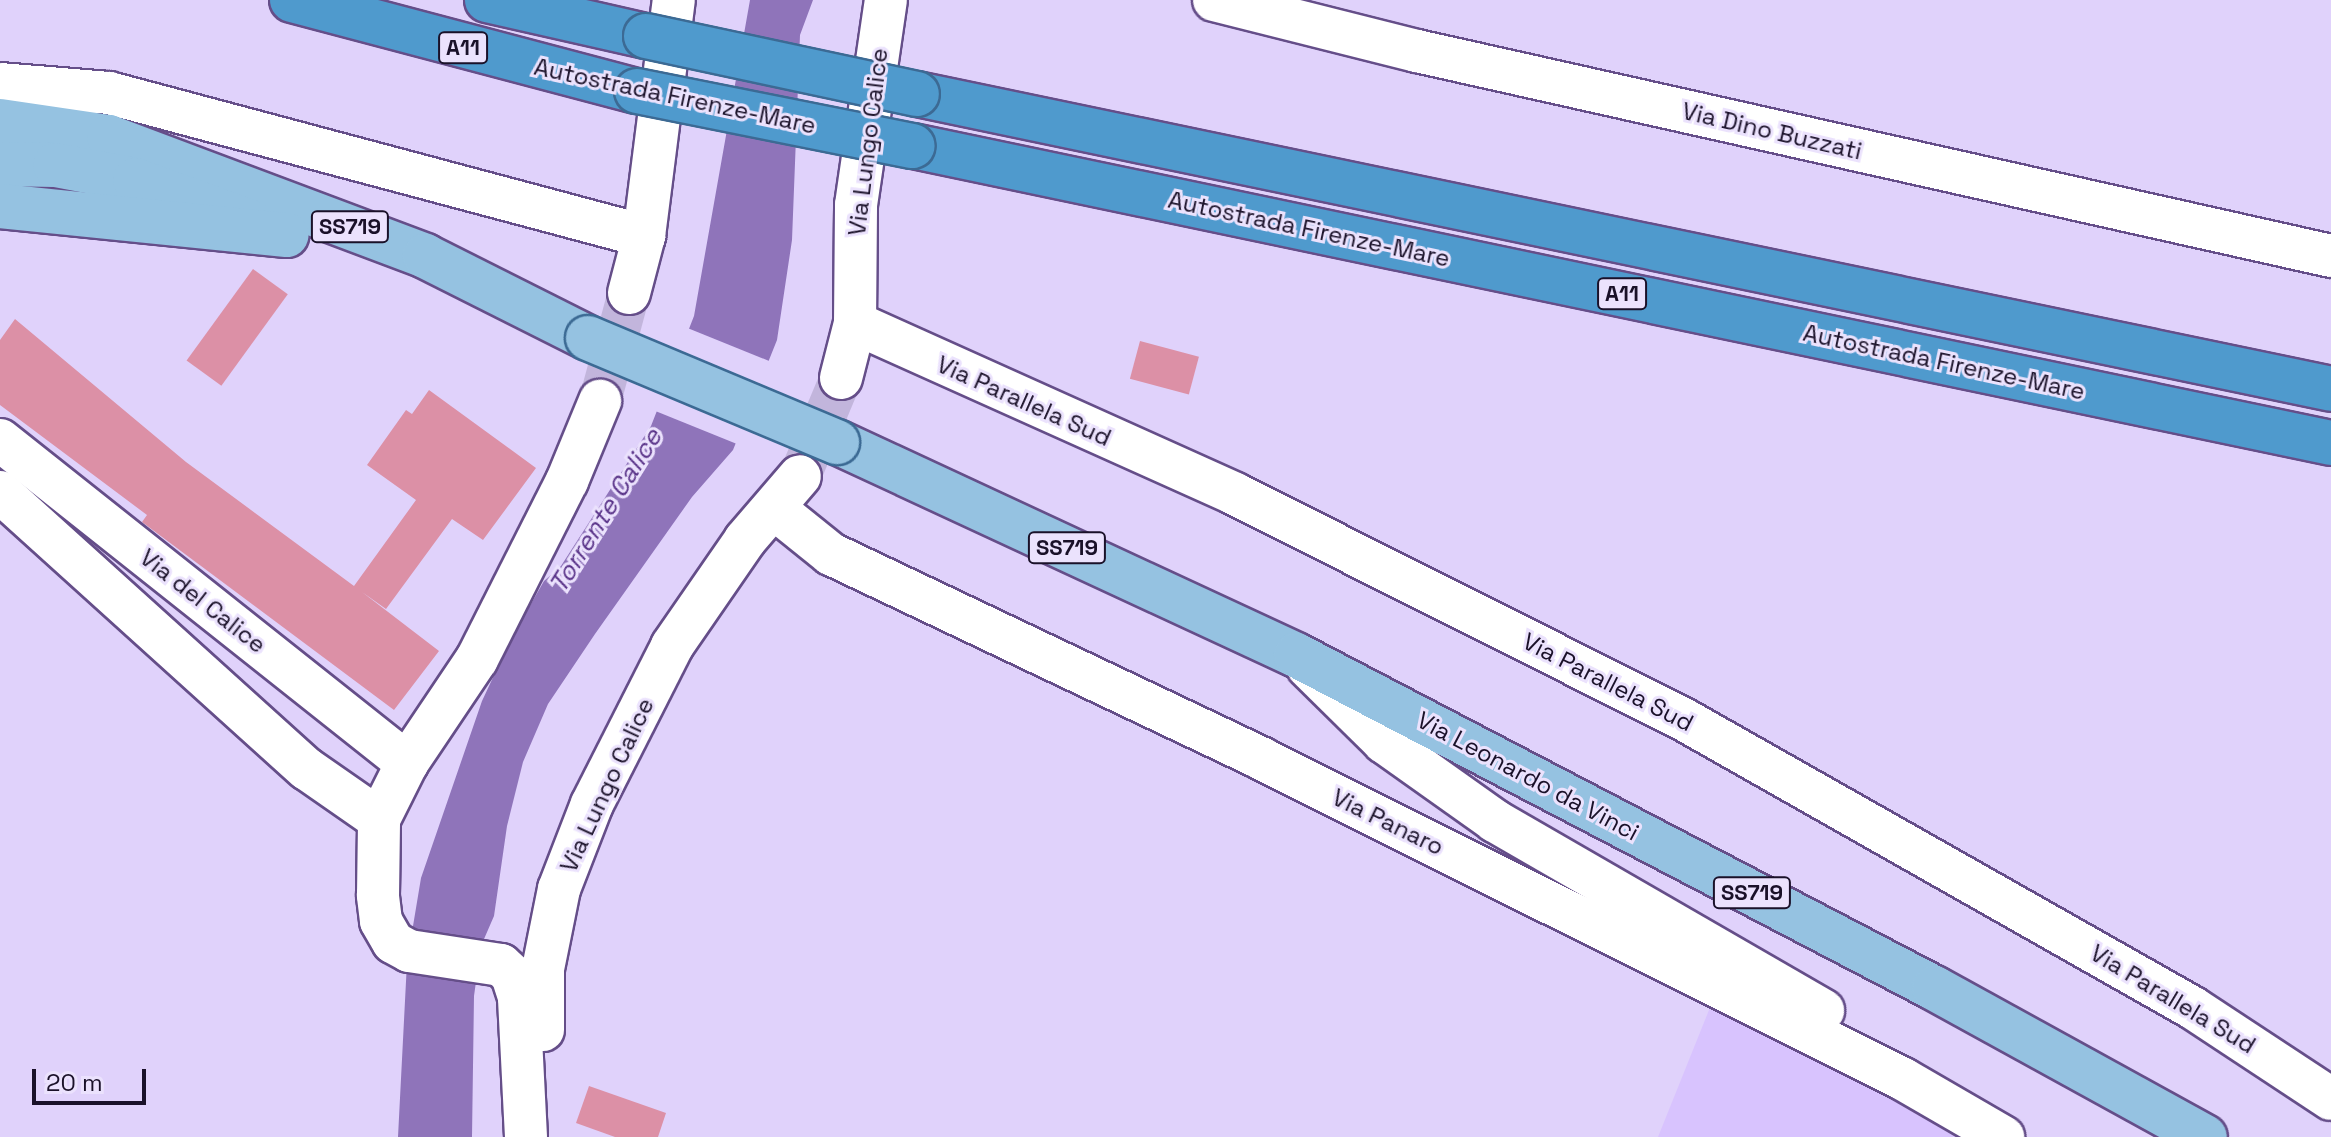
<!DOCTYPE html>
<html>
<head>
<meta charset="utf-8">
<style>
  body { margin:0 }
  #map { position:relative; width:2331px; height:1137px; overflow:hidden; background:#e0d2fb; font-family:"Space Grotesk",sans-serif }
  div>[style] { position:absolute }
  .built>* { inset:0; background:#d8c3fe }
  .water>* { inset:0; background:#8f74ba }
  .pier>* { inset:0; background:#e0d2fb; transform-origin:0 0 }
  .building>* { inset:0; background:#dc90a6; transform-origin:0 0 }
  .minor-tunnel>* { height:42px; margin-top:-21px; transform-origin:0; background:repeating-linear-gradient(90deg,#c2b5dc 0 42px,transparent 0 63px) }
  .roads { filter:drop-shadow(2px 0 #654e89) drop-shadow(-2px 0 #654e89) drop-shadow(0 2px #654e89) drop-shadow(0 -2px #654e89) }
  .minor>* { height:42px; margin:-21px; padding:0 21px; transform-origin:21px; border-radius:21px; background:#fff }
  .primary>* { height:44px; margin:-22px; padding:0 22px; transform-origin:22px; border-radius:22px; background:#95c2e1 }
  .motorway>* { height:44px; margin:-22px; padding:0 22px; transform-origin:22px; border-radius:22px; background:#4f9acd }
  .bridges { filter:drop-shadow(2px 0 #3c6a94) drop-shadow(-2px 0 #3c6a94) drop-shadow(0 2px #3c6a94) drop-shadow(0 -2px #3c6a94) }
  .primary-bridge>* { height:44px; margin:-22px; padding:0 22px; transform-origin:22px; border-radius:22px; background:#95c2e1 }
  .motorway-bridge>* { height:44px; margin:-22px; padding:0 22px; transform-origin:22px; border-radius:22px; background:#4f9acd }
  span { translate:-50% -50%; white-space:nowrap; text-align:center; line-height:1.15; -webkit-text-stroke:6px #ebe2fd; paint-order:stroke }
  .shield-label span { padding:2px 6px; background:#ebe2fd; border:2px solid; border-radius:6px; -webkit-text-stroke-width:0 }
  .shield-label { font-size:22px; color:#1a1129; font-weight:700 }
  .street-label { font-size:24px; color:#1a1129 }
  .water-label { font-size:26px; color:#5a3489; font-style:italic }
  .scale { position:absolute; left:32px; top:1069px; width:114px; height:36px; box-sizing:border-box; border:4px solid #1a1129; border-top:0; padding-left:10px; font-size:24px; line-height:28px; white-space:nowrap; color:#1a1129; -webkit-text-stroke:6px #ebe2fd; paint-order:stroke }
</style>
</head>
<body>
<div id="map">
  <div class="built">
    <i style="clip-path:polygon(1713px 1000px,1972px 1137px,1658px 1137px)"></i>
  </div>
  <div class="water">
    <i style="clip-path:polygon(750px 0,813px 0,800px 35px,792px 240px,777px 340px,733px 450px,692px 497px,595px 634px,548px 704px,523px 762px,507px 826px,494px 916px,481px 946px,474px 996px,472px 1137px,398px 1137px,407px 962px,421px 878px,482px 701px,511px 639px,544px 581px,561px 566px,651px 426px,694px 316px)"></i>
  </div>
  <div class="pier">
    <i style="left:685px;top:327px;width:94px;height:89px;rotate:22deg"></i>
  </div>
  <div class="building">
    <i style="left:253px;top:269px;width:43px;height:113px;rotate:36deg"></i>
    <i style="clip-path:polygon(15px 319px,186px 462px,354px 586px,416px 500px,367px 465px,406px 410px,412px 414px,429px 390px,536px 468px,483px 540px,452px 519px,386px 609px,362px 592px,439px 651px,394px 710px,142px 522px,147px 515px,0 405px,0 340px)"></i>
    <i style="left:1140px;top:341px;width:61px;height:39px;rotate:15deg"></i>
    <i style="clip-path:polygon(589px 1086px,666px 1113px,658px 1137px,615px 1137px,576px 1123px)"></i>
  </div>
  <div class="minor-tunnel">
    <i style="left:600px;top:401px;width:112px;rotate:-75deg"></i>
    <i style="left:800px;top:476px;width:106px;rotate:-67.3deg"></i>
  </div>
  <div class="roads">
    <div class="minor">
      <i style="left:1214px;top:0;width:209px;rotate:14.1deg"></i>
      <i style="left:1417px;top:51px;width:937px;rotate:12.64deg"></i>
      <i style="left:0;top:84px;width:109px;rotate:4.7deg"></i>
      <i style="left:109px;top:93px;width:554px;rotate:14.96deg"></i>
      <i style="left:629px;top:293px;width:59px;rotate:-75.3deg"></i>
      <i style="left:644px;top:236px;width:238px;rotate:-82.8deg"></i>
      <i style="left:855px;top:323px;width:417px;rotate:24.2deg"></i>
      <i style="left:1235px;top:494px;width:501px;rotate:26.67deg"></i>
      <i style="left:1683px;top:719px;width:586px;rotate:29.54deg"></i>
      <i style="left:2193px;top:1008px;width:165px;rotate:33.4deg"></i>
      <i style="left:841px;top:378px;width:57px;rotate:-75.7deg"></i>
      <i style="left:855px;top:323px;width:118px;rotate:-89.5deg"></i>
      <i style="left:856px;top:205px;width:207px;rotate:-81.7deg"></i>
      <i style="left:0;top:440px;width:520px;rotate:38.44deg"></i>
      <i style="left:0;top:492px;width:413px;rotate:42.1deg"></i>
      <i style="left:307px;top:769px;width:88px;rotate:34.8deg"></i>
      <i style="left:775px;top:509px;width:72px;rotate:38.8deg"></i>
      <i style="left:831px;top:554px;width:477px;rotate:25.4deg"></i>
      <i style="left:1262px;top:759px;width:716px;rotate:26.53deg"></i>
      <i style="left:1903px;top:1079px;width:116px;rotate:30.1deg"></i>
      <i style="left:1308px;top:667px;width:107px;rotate:44.6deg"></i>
      <i style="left:1384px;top:742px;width:136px;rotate:35.4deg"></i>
      <i style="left:1495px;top:821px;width:379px;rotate:30deg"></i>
      <i style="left:543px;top:1030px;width:61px;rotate:-90deg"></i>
      <i style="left:543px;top:969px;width:82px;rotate:-78.7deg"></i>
      <i style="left:559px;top:889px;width:91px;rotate:-68.8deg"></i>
      <i style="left:592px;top:804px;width:177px;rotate:-63.1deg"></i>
      <i style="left:672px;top:646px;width:129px;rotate:-55.4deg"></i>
      <i style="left:745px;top:540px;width:84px;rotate:-49.3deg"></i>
      <i style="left:526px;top:1137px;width:140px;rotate:-92.9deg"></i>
      <i style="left:519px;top:997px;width:23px;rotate:-108deg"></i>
      <i style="left:512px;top:975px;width:15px;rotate:-138deg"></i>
      <i style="left:501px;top:965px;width:93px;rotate:-171.3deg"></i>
      <i style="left:409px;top:951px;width:18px;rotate:-151deg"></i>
      <i style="left:393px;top:942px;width:24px;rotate:-120deg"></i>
      <i style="left:381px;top:921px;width:26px;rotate:-97deg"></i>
      <i style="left:378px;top:895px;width:76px;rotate:-89.2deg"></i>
      <i style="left:379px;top:819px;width:63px;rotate:-63.4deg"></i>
      <i style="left:407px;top:763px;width:125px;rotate:-56.1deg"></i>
      <i style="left:477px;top:659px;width:199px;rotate:-63.2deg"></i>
      <i style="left:567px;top:481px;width:87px;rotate:-67.6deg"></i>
    </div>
    <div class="primary">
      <i style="left:0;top:121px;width:110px;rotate:8.4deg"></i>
      <i style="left:109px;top:137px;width:338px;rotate:20.6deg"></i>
      <i style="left:425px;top:256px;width:182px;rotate:26.7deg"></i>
      <i style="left:0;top:164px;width:55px;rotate:1deg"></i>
      <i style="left:55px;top:165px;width:81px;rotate:10.6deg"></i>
      <i style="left:135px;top:180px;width:123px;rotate:19.9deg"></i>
      <i style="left:0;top:206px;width:288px;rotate:5.8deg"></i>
      <i style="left:837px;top:442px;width:506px;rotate:24.89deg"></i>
      <i style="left:1296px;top:655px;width:720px;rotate:27.56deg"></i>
      <i style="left:1934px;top:988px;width:309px;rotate:28.8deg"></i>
    </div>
    <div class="motorway">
      <i style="left:292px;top:0;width:357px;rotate:14.8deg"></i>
      <i style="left:487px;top:0;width:163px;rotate:12.8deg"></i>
      <i style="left:917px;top:94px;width:1444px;rotate:11.78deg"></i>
      <i style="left:913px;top:146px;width:1449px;rotate:11.83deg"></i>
    </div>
  </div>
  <div class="bridges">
    <div class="primary-bridge">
      <i style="left:588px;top:338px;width:270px;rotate:22.7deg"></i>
    </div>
    <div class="motorway-bridge">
      <i style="left:646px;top:36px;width:277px;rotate:12.1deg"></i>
      <i style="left:637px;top:91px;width:281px;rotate:11.3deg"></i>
    </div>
  </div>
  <div class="shield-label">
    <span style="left:463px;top:48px">A11</span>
    <span style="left:350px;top:227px">SS719</span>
    <span style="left:1622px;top:294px">A11</span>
    <span style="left:1067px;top:548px">SS719</span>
    <span style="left:1752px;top:893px">SS719</span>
  </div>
  <div class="street-label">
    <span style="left:675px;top:96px;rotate:12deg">Autostrada Firenze-Mare</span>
    <span style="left:1772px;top:131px;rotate:13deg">Via Dino Buzzati</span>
    <span style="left:868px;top:142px;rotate:-83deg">Via Lungo Calice</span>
    <span style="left:1309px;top:229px;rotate:12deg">Autostrada Firenze-Mare</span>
    <span style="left:1944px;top:362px;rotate:12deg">Autostrada Firenze-Mare</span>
    <span style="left:1024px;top:401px;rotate:24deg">Via Parallela Sud</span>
    <span style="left:203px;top:601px;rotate:38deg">Via del Calice</span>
    <span style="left:1608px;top:682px;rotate:27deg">Via Parallela Sud</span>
    <span style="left:1528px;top:776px;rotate:28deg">Via Leonardo da Vinci</span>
    <span style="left:607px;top:785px;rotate:-65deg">Via Lungo Calice</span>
    <span style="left:1388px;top:822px;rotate:26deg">Via Panaro</span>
    <span style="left:2173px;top:999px;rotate:31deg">Via Parallela Sud</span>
  </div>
  <div class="water-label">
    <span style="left:606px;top:511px;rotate:-58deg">Torrente Calice</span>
  </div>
  <div class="scale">20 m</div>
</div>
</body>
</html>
